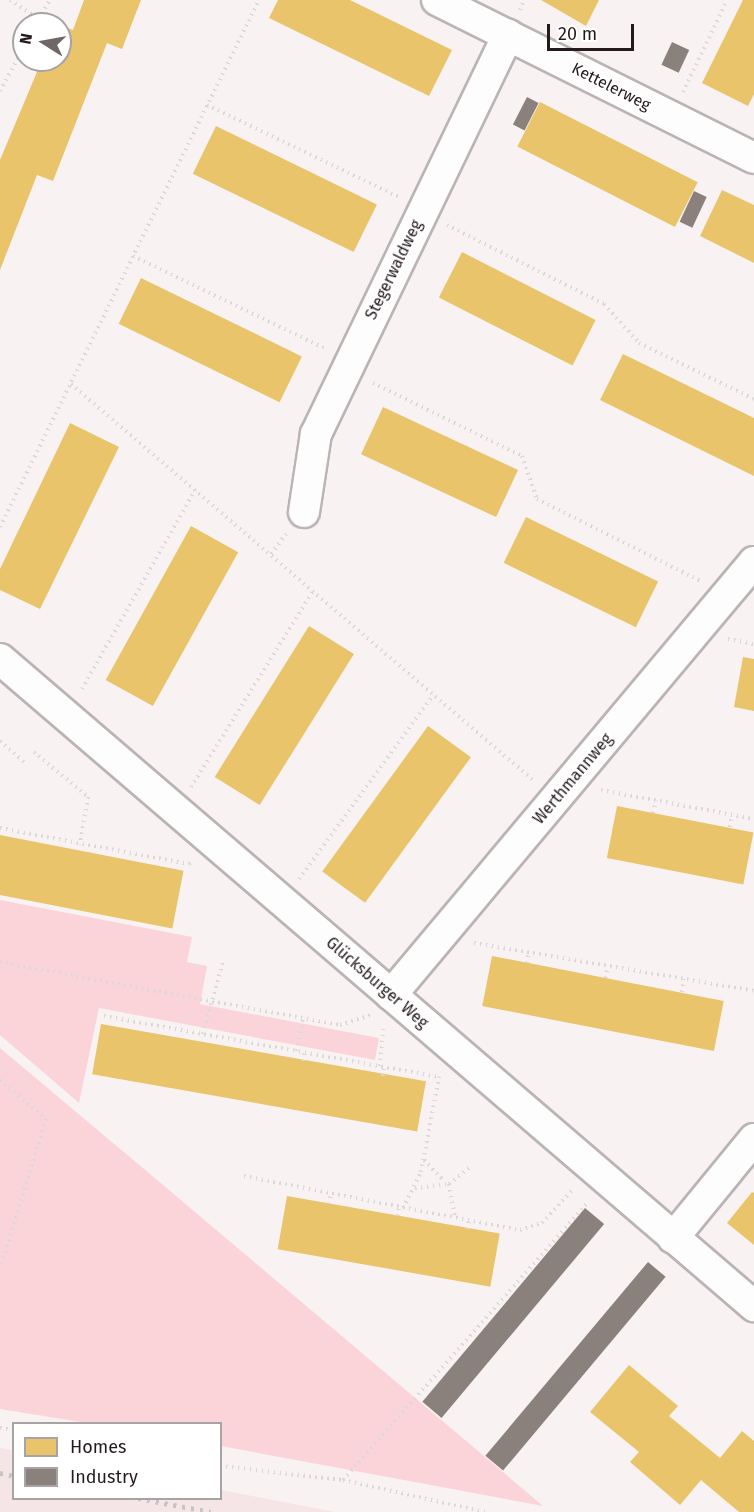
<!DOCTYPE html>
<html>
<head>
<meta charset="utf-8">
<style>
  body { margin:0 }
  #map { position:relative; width:754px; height:1512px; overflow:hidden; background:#f9f2f3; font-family:"Fira Sans",sans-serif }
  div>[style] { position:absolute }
  .built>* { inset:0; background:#f6e5e7 }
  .green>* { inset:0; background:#fbd4d9 }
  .homes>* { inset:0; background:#e9c46a; transform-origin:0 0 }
  .industry>* { inset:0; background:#8a817c; transform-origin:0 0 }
  .path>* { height:4px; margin-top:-2px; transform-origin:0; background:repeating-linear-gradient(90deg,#dbd8d9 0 1.5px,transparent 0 6px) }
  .roads { filter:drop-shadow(2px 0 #bbb3b4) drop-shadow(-2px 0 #bbb3b4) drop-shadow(0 2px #bbb3b4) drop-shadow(0 -2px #bbb3b4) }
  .minor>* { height:30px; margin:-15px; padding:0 15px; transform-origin:15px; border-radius:15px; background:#fefdfd }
  .rail>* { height:4.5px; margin-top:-2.25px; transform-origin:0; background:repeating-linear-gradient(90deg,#c6c4c4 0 3px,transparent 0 9px) }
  span { translate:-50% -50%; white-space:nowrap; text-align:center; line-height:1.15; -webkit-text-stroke:6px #fff; paint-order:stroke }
  .street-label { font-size:16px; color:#251a1b }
  .legend { position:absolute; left:12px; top:1422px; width:210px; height:78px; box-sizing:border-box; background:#fff; border:2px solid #a8a3a4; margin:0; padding:8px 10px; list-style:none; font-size:18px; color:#251a1b }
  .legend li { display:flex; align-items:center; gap:12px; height:30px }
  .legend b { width:30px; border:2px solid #a8a3a4 }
  .north { position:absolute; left:12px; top:12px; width:60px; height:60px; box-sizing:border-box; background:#fff; border:2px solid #a8a3a4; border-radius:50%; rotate:281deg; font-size:16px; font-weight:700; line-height:24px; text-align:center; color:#251a1b }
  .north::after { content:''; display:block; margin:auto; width:21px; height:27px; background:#6f6667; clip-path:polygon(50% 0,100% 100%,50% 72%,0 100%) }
  .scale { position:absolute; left:547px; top:24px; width:87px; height:27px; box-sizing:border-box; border:3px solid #251a1b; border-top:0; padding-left:8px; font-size:18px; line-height:21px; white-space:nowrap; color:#251a1b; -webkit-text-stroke:4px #fff; paint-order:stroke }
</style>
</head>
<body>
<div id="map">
  <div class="built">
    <i style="clip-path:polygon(0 1448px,13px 1450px,14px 1498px,220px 1498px,221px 1490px,335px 1512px,0 1512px)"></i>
  </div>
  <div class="green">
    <i style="clip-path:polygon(0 900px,192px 937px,187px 962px,207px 966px,200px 1004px,379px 1038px,375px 1060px,99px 1008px,79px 1103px,0 1035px)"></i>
    <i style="clip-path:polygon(0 1048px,150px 1174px,543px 1506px,221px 1446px,220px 1424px,87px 1423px,0 1409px)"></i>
  </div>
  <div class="homes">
    <i style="clip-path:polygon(84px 0,141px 0,122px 49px,107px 43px,53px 181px,37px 175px,0 270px,0 160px,42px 60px,60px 60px,60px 25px,73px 30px)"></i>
    <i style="clip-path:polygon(278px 0,350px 0,452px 50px,429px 96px,269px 18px)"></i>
    <i style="clip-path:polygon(541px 0,599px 0,586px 26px)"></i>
    <i style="clip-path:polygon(743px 0,754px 0,754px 94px,748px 106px,702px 83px)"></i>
    <i style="left:540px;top:102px;width:177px;height:50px;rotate:27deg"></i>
    <i style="left:216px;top:126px;width:179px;height:53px;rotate:26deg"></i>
    <i style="clip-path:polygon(722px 190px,754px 205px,754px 263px,700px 236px)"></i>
    <i style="left:462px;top:252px;width:150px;height:51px;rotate:27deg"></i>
    <i style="left:141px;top:278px;width:179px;height:51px;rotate:26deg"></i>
    <i style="clip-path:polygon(623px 354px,754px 418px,754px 476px,600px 400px)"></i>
    <i style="left:383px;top:407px;width:149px;height:52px;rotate:25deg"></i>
    <i style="clip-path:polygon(70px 423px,119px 447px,40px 609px,0 590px,0 569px)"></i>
    <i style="left:526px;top:517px;width:147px;height:51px;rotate:26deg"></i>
    <i style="left:191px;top:526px;width:54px;height:176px;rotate:29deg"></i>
    <i style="left:309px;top:626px;width:53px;height:178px;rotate:32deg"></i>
    <i style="clip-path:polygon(743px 657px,754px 659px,754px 711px,734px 707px)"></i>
    <i style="left:428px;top:726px;width:53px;height:180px;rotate:36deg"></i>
    <i style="left:617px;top:806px;width:139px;height:53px;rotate:11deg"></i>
    <i style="left:0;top:835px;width:187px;height:59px;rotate:11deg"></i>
    <i style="left:492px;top:956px;width:236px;height:51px;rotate:11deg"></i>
    <i style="left:101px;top:1024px;width:330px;height:51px;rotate:10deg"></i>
    <i style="clip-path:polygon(752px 1192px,754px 1193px,754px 1245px,727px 1223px)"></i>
    <i style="left:287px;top:1196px;width:216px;height:54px;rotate:10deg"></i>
    <i style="clip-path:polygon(629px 1365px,678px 1406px,669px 1416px,720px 1458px,742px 1431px,754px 1441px,754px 1512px,739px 1512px,701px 1480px,680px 1505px,630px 1462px,639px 1452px,590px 1412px)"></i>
  </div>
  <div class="industry">
    <i style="left:672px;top:42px;width:19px;height:25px;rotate:25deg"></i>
    <i style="left:527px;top:97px;width:13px;height:31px;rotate:27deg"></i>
    <i style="left:694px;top:191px;width:14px;height:34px;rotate:25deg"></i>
    <i style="left:585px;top:1208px;width:25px;height:253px;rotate:40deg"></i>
    <i style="left:648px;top:1262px;width:23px;height:253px;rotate:40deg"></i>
  </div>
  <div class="path">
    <i style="left:10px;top:0;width:35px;rotate:33deg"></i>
    <i style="left:520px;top:10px;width:11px;rotate:-68deg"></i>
    <i style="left:36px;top:24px;width:28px;rotate:-60deg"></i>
    <i style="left:0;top:91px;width:50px;rotate:-61.4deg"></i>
    <i style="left:683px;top:92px;width:102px;rotate:-64.4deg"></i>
    <i style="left:207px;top:105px;width:213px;rotate:25.6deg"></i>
    <i style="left:447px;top:225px;width:176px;rotate:26.7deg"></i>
    <i style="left:604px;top:304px;width:52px;rotate:48.1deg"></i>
    <i style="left:639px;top:343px;width:128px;rotate:26deg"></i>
    <i style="left:133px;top:256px;width:212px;rotate:25.7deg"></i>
    <i style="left:373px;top:383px;width:166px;rotate:26.1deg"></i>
    <i style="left:522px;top:456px;width:46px;rotate:70.8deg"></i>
    <i style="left:537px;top:499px;width:183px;rotate:26.6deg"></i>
    <i style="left:71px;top:384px;width:608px;rotate:40.6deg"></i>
    <i style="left:0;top:527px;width:587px;rotate:-63.83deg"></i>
    <i style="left:271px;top:554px;width:25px;rotate:-53deg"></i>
    <i style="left:728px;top:639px;width:26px;rotate:11deg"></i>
    <i style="left:82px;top:689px;width:229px;rotate:-60.4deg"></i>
    <i style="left:0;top:741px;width:33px;rotate:41deg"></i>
    <i style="left:34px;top:752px;width:70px;rotate:39.8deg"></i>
    <i style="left:88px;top:797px;width:48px;rotate:99.7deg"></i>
    <i style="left:191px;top:787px;width:231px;rotate:-58.1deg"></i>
    <i style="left:601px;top:790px;width:156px;rotate:10.7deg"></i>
    <i style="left:653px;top:813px;width:13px;rotate:-77deg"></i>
    <i style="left:730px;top:827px;width:12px;rotate:-81deg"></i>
    <i style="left:0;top:828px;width:192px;rotate:10.8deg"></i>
    <i style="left:189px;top:864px;width:4px;rotate:-45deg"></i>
    <i style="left:299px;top:879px;width:228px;rotate:-53.9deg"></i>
    <i style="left:474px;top:943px;width:284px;rotate:9.7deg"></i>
    <i style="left:0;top:962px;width:346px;rotate:10.5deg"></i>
    <i style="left:340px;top:1025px;width:32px;rotate:-18deg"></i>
    <i style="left:527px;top:963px;width:10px;rotate:-79deg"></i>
    <i style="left:606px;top:978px;width:11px;rotate:-80deg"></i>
    <i style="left:682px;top:992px;width:13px;rotate:-81deg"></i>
    <i style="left:104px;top:1016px;width:341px;rotate:10.3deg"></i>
    <i style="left:203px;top:1034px;width:76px;rotate:-74.7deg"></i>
    <i style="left:297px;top:1051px;width:34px;rotate:-80deg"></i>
    <i style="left:303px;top:1061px;width:9px;rotate:-77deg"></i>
    <i style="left:380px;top:1066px;width:37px;rotate:-85deg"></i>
    <i style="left:383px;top:1076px;width:9px;rotate:-84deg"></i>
    <i style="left:0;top:1080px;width:60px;rotate:40.3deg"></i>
    <i style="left:46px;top:1119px;width:151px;rotate:107deg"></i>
    <i style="left:424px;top:1160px;width:29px;rotate:46deg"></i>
    <i style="left:244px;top:1176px;width:281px;rotate:11.1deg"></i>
    <i style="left:520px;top:1230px;width:23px;rotate:-18deg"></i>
    <i style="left:542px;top:1223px;width:46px;rotate:-47.6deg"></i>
    <i style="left:449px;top:1184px;width:26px;rotate:-39deg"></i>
    <i style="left:415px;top:1188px;width:34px;rotate:-7deg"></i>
    <i style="left:449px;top:1184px;width:35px;rotate:80deg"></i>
    <i style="left:329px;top:1204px;width:10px;rotate:-79deg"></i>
    <i style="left:403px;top:1208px;width:40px;rotate:-63.4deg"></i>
    <i style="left:421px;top:1172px;width:97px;rotate:-79.3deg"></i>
    <i style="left:398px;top:1216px;width:8px;rotate:-83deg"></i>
    <i style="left:467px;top:1229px;width:8px;rotate:-76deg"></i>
    <i style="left:0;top:1428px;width:14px;rotate:8deg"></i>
    <i style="left:220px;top:1466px;width:124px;rotate:6.5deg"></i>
    <i style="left:343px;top:1480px;width:146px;rotate:12.7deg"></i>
    <i style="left:343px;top:1480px;width:371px;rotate:-48.6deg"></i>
  </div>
  <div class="roads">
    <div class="minor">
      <i style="left:437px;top:0;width:354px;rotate:26.5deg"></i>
      <i style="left:304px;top:512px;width:79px;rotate:-81.3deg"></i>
      <i style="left:316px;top:434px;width:443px;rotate:-64.3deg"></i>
      <i style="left:0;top:659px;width:994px;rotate:40.63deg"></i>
      <i style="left:391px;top:995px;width:565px;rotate:-50.03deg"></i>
      <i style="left:673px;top:1238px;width:128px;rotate:-50.7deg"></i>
    </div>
  </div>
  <div class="rail">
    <i style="left:0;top:1473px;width:14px;rotate:12deg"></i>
    <i style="left:138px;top:1498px;width:74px;rotate:10.9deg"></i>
  </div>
  <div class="street-label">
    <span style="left:611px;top:87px;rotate:27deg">Kettelerweg</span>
    <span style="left:394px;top:270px;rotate:-64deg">Stegerwaldweg</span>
    <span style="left:573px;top:779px;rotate:-50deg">Werthmannweg</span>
    <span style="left:377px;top:983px;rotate:41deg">Glücksburger Weg</span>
  </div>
  <ul class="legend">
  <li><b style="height:16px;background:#e9c46a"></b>Homes</li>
  <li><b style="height:16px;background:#8a817c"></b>Industry</li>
  </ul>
  <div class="north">N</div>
  <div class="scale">20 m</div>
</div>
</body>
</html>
